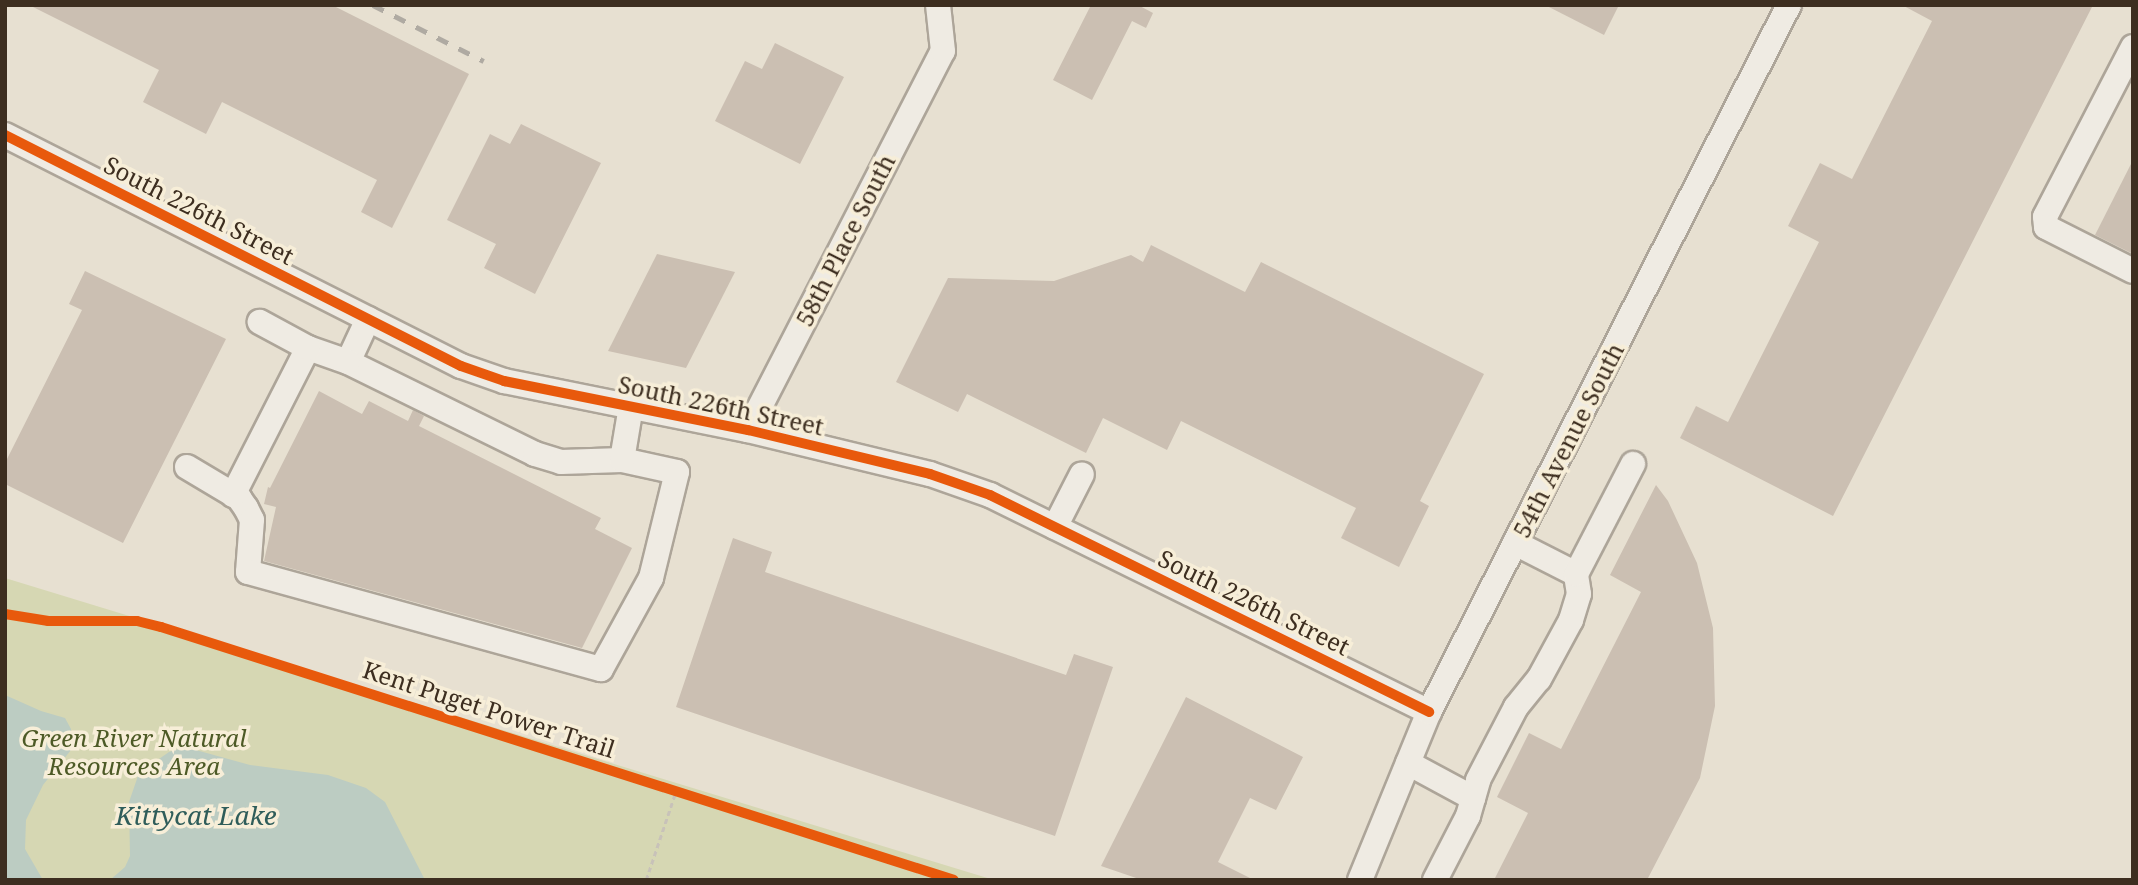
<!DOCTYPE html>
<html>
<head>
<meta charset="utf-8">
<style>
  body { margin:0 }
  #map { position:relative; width:2138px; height:885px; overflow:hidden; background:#e7e0d1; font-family:"Noto Serif",serif }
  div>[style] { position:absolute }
  .green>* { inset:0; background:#d6d7b3 }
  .water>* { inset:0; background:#bcccc2 }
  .building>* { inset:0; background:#cbbfb2 }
  .path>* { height:2.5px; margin-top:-1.25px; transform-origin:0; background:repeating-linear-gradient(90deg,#c8c2b9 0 5px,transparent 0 8.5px) }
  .roads { filter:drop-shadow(2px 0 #ada599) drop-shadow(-2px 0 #ada599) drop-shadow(0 2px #ada599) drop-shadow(0 -2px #ada599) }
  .minor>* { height:24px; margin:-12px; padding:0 12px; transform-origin:12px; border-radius:12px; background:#efebe3 }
  .rail>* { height:5px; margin-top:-2.5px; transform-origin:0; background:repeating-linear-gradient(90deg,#afaaa2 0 12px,transparent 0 24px) }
  .cycleway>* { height:10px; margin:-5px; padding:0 5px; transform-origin:5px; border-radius:5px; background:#e8590c }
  span { translate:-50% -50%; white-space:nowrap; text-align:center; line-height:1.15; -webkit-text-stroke:7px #f7eed8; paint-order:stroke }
  .street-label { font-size:24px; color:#3d2e20 }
  .park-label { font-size:24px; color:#4d5a26; font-style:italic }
  .water-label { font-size:26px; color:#2f5d5a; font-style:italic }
  .frame { position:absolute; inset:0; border:7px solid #3d2e20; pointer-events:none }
</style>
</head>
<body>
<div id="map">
  <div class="green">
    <i style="clip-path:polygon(5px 578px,994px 880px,5px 880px)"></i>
  </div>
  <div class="water">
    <i style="clip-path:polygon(5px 695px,41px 711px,65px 718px,71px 729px,71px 750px,43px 785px,26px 820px,25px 849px,43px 880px,5px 880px)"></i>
    <i style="clip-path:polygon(185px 747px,250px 765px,328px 775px,366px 788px,385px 802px,425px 880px,110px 880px,125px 867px,130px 856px,129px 802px,139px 773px,169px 752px)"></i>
  </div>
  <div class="building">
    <i style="clip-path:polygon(29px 5px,332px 5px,469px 74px,392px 228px,361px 212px,377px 180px,222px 102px,206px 134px,143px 102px,159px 70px)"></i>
    <i style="clip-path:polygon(1091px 5px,1138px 5px,1153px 13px,1146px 28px,1132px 21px,1092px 100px,1053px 80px)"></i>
    <i style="clip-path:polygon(1545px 5px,1619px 5px,1604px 35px)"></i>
    <i style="clip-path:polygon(1902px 5px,2093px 5px,1833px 516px,1680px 438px,1696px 406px,1728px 422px,1819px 242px,1788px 226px,1820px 163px,1852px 179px,1932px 21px)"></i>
    <i style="clip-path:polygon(775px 43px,844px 77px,800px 164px,715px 121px,745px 61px,762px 69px)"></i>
    <i style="clip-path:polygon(521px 124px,601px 163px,535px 294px,484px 268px,496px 244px,447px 220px,490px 134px,510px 144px)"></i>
    <i style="clip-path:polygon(2133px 160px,2133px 254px,2095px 235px)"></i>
    <i style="clip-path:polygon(1151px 245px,1245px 292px,1261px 262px,1484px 374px,1420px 501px,1429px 506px,1399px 567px,1341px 538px,1356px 508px,1181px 421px,1167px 450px,1103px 418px,1086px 453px,967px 394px,958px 412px,896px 382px,948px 278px,1054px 281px,1131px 255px,1143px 262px)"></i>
    <i style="clip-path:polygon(657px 254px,735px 272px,686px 368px,608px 351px)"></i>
    <i style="clip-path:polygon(85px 271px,226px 339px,123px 543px,5px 484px,5px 463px,82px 310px,69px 304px)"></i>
    <i style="clip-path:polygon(319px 391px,362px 414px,369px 401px,408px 421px,413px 410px,424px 416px,419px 426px,601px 518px,595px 529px,632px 548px,582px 648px,264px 561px,276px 507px,264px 504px,268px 487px,270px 488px)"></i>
    <i style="clip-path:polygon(1656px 485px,1668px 501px,1697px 563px,1713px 628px,1715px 706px,1700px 778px,1647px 880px,1494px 880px,1528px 813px,1497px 797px,1529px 733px,1561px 749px,1641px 592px,1610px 575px)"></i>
    <i style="clip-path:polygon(733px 538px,772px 552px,765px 572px,1066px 675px,1074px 654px,1113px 667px,1055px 836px,676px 707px)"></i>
    <i style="clip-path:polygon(1186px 697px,1303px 757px,1276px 810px,1250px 798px,1218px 862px,1254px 880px,1142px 880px,1101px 866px)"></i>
  </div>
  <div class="path">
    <i style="left:646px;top:880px;width:94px;rotate:-71.4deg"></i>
  </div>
  <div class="roads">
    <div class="minor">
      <i style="left:2133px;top:47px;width:191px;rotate:117.4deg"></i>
      <i style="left:2045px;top:217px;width:10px;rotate:84deg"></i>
      <i style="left:2046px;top:227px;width:97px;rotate:26.8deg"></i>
      <i style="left:5px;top:135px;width:511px;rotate:26.87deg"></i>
      <i style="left:461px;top:366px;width:46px;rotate:19.2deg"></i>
      <i style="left:504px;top:381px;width:249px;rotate:11.4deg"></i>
      <i style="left:748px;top:430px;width:187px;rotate:13.6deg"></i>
      <i style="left:930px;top:474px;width:64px;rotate:19.3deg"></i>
      <i style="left:990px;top:495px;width:490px;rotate:26.3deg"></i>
      <i style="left:368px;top:319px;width:47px;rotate:114.9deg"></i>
      <i style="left:348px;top:362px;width:208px;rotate:26.2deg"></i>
      <i style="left:535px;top:454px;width:27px;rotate:17deg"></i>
      <i style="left:561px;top:462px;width:61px;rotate:-1.9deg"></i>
      <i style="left:308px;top:348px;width:42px;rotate:19.3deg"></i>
      <i style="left:748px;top:430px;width:426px;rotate:-62.8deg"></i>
      <i style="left:943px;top:51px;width:46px;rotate:-96.2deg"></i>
      <i style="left:187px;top:467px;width:61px;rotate:30.8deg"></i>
      <i style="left:239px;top:498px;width:12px;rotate:55deg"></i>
      <i style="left:246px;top:508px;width:13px;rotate:63deg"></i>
      <i style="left:252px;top:520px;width:52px;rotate:94.4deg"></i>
      <i style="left:248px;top:572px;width:366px;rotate:15.4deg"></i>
      <i style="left:601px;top:669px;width:104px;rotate:-61.2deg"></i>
      <i style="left:651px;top:578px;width:109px;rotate:-76.2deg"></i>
      <i style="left:677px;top:472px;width:56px;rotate:-167.7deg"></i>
      <i style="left:622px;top:460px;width:55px;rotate:-80.5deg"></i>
      <i style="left:233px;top:495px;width:165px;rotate:-63deg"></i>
      <i style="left:308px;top:348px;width:55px;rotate:-151.6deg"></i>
      <i style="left:1055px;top:527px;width:59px;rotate:-63deg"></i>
      <i style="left:1515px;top:543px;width:68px;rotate:26.9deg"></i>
      <i style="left:1408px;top:763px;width:74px;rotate:28.3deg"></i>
      <i style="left:1360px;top:880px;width:182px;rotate:-67.7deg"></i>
      <i style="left:1429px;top:712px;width:793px;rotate:-63.02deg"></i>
      <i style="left:1435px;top:880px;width:72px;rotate:-62.7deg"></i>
      <i style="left:1468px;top:816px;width:37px;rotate:-74deg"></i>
      <i style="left:1478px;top:780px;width:82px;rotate:-62.5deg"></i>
      <i style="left:1516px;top:707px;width:36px;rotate:-51deg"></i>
      <i style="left:1539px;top:679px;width:67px;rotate:-61.5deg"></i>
      <i style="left:1571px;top:620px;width:27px;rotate:-73deg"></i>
      <i style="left:1579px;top:594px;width:20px;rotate:-99deg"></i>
      <i style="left:1576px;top:574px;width:124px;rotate:-62.6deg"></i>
    </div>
  </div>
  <div class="rail">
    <i style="left:373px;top:5px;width:124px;rotate:26.8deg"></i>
  </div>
  <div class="cycleway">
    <i style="left:5px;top:135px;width:511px;rotate:26.87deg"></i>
    <i style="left:461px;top:366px;width:46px;rotate:19.2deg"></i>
    <i style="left:504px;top:381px;width:249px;rotate:11.4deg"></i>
    <i style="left:748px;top:430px;width:187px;rotate:13.6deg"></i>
    <i style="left:930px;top:474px;width:64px;rotate:19.3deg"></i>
    <i style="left:990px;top:495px;width:490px;rotate:26.3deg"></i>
    <i style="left:5px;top:614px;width:44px;rotate:9.2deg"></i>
    <i style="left:48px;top:621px;width:89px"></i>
    <i style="left:137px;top:621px;width:25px;rotate:14deg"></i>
    <i style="left:161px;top:627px;width:832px;rotate:17.69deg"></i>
  </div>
  <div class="street-label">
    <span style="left:199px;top:210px;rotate:27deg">South 226th Street</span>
    <span style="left:845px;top:240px;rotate:-63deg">58th Place South</span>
    <span style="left:721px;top:405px;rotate:12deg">South 226th Street</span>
    <span style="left:1568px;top:440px;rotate:-63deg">54th Avenue South</span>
    <span style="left:1254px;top:602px;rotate:26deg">South 226th Street</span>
    <span style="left:489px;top:709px;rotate:18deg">Kent Puget Power Trail</span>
  </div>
  <div class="park-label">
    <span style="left:134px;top:752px">Green River Natural<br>Resources Area</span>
  </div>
  <div class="water-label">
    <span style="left:196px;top:816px">Kittycat Lake</span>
  </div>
  <div class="frame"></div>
</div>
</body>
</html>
